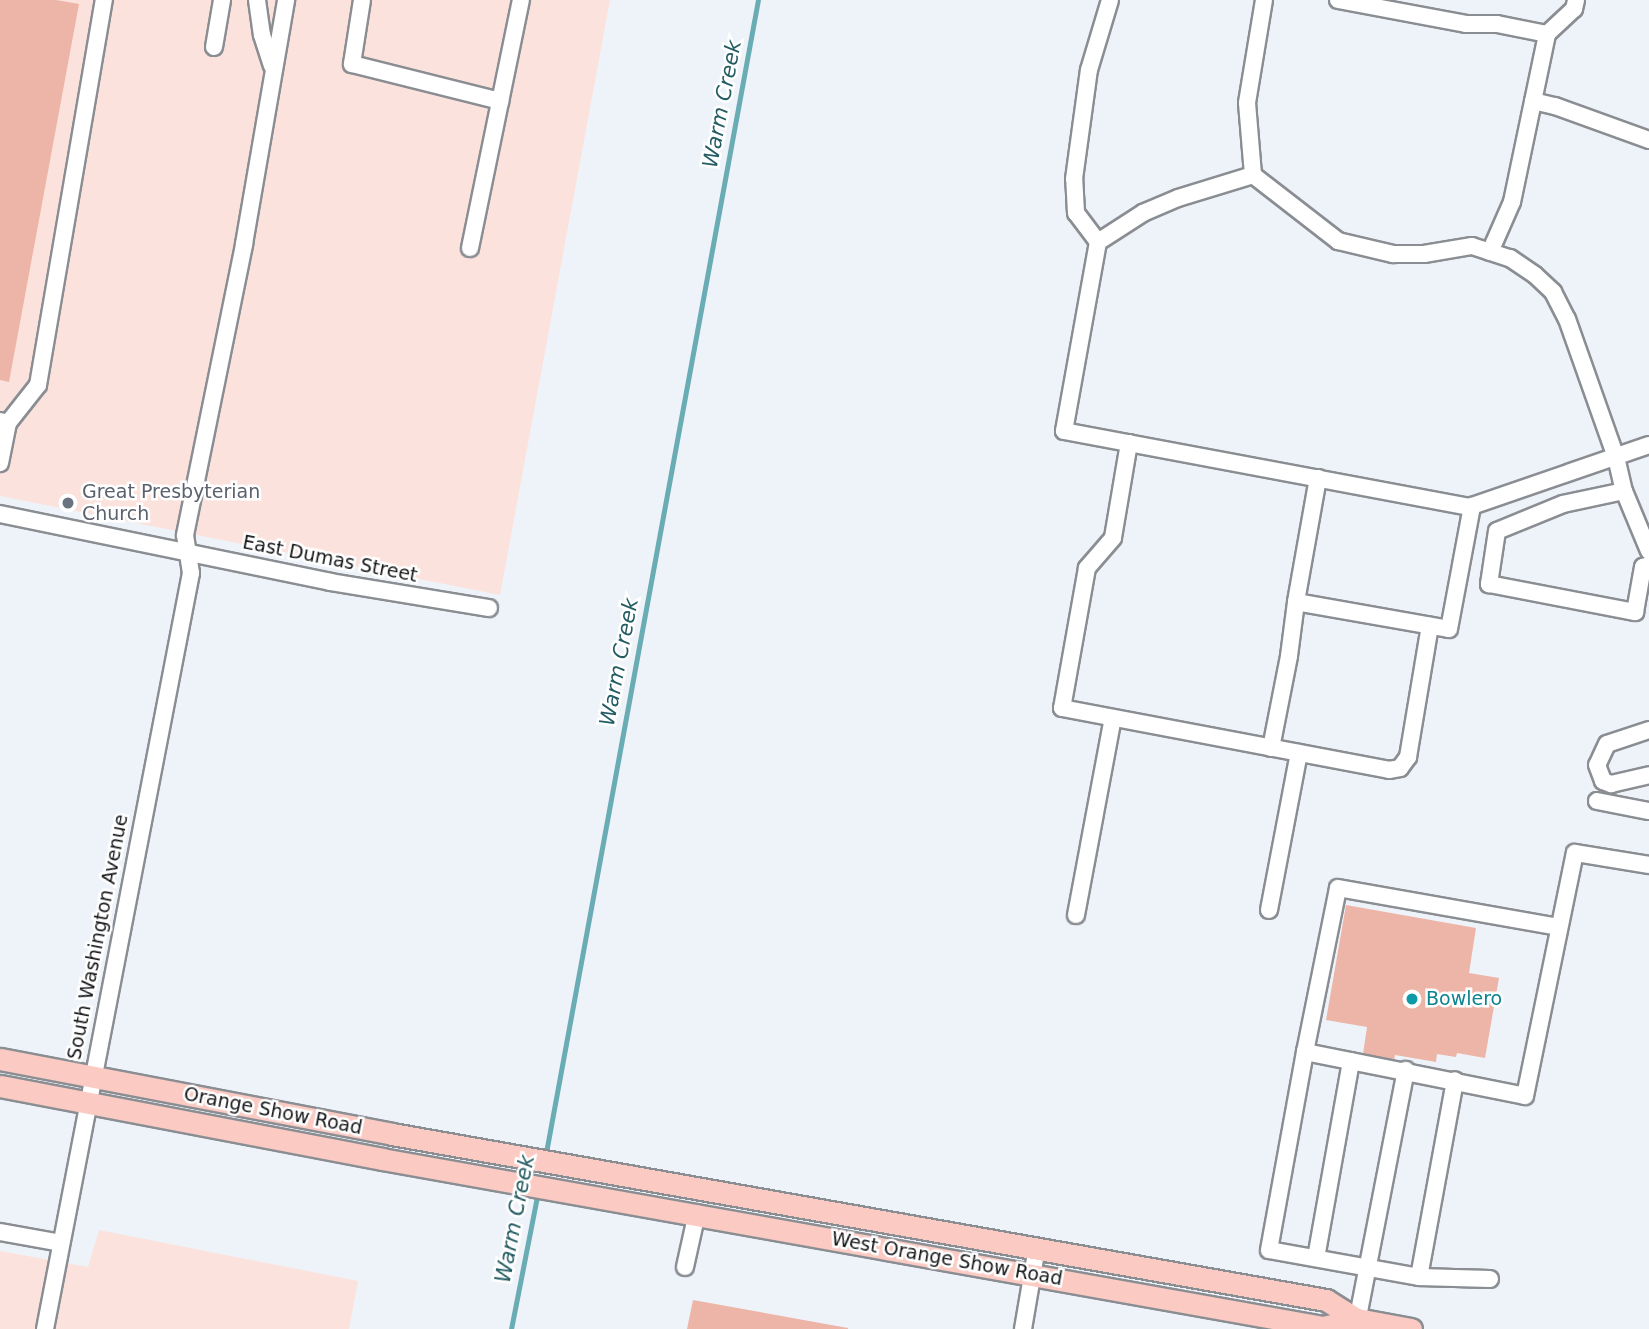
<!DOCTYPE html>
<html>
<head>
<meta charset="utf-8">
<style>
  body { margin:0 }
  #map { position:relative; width:1649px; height:1329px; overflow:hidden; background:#eef3f9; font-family:"DejaVu Sans",sans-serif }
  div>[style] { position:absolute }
  .industrial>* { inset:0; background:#fce2dc }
  .stream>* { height:5px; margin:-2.5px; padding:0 2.5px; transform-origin:2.5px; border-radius:2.5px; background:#69acb3 }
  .building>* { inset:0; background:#edb5a8 }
  .roads { filter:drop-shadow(2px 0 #8a8e93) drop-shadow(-2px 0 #8a8e93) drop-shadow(0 2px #8a8e93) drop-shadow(0 -2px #8a8e93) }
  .minor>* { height:16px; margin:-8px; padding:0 8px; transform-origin:8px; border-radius:8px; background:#fff }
  .major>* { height:21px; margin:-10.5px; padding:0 10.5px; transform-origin:10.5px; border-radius:10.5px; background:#fbcac2 }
  .dots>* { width:19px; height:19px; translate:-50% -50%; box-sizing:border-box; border:4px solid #fff; border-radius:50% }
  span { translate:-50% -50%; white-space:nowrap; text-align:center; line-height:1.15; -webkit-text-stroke:5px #fff; paint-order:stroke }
  .worship-label { font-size:19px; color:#5b616d }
  .left { translate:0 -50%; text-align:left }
  .street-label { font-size:19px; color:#151618 }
  .culture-label { font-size:19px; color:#0d838f }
  .water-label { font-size:21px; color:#235c62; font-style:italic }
</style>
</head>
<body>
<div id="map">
  <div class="industrial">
    <i style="clip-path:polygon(0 0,610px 0,500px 595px,0 496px)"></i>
    <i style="clip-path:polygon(99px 1230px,358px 1281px,349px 1329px,0 1329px,0 1251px,88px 1267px)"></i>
  </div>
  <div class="stream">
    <i style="left:545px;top:1158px;width:1177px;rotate:-79.58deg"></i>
    <i style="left:511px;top:1329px;width:141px;rotate:-78.9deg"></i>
  </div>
  <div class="building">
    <i style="clip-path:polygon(0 0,56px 0,79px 4px,9px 382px,0 380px)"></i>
    <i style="clip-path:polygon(1346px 905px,1476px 928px,1469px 973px,1499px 978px,1485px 1058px,1457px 1053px,1456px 1057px,1437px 1054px,1436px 1062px,1395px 1055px,1394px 1060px,1387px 1061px,1369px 1058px,1363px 1054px,1367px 1027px,1326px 1020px)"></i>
    <i style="clip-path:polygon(693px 1300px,848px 1328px,848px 1329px,687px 1329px)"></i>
  </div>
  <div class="roads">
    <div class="minor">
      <i style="left:257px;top:0;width:35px;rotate:82deg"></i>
      <i style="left:262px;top:35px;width:32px;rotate:72deg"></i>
      <i style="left:362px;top:0;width:65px;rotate:98.9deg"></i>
      <i style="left:352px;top:64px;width:153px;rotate:14deg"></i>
      <i style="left:1264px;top:0;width:104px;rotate:99.4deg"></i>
      <i style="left:1247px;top:103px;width:72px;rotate:85.2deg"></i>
      <i style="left:1253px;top:175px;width:108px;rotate:37.8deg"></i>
      <i style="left:1338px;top:241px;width:57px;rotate:13.3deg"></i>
      <i style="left:1393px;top:254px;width:31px"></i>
      <i style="left:1424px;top:254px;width:49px;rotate:-9.5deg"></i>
      <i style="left:1472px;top:246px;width:40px;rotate:18deg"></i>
      <i style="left:1510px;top:258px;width:30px;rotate:34deg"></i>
      <i style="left:1535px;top:275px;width:25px;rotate:43deg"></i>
      <i style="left:1553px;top:292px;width:30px;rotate:63deg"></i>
      <i style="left:1567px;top:319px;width:146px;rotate:70.5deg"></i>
      <i style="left:1616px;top:457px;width:35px;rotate:77deg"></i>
      <i style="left:1338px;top:0;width:130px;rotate:10.6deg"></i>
      <i style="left:1466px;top:24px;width:31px"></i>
      <i style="left:1497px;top:24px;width:51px;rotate:11.3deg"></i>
      <i style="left:214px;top:47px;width:48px;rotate:-80.3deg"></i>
      <i style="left:1533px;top:101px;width:23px;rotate:13deg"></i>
      <i style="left:1555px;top:106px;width:100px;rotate:19.9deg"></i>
      <i style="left:1253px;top:175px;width:78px;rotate:163deg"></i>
      <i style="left:1178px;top:198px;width:38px;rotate:157deg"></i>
      <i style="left:1143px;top:213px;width:54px;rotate:147.2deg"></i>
      <i style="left:1098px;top:242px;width:192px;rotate:100.2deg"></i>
      <i style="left:1064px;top:431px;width:412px;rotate:10.6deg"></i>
      <i style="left:1469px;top:507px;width:190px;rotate:-19deg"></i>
      <i style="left:1098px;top:242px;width:36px;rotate:-127deg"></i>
      <i style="left:1076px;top:213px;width:34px;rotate:-93deg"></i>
      <i style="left:1074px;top:179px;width:110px;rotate:-82.2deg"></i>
      <i style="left:1089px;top:70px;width:73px;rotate:-73.3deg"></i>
      <i style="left:470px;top:248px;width:253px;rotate:-78.4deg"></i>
      <i style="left:1490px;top:252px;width:55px;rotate:-66.3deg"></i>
      <i style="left:1512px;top:202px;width:172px;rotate:-78.2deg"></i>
      <i style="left:1547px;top:34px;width:37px;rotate:-43deg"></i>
      <i style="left:1574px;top:9px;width:9px;rotate:-77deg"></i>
      <i style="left:0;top:421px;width:8px;rotate:14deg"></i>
      <i style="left:8px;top:423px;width:41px;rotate:101.3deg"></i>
      <i style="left:8px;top:423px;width:48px;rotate:-51.7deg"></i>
      <i style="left:38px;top:385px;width:391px;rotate:-80.3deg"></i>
      <i style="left:1129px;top:443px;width:96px;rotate:99.6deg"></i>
      <i style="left:1113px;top:538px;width:40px;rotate:131deg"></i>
      <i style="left:1087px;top:568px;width:142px;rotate:100.1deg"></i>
      <i style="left:1062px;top:708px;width:333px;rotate:10.7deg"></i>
      <i style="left:1389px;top:770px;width:11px;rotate:-10deg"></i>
      <i style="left:1400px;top:768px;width:14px;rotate:-54deg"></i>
      <i style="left:1408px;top:757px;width:133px;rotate:-80.5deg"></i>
      <i style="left:1318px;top:478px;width:126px;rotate:100.1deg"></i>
      <i style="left:1296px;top:602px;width:155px;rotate:10deg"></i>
      <i style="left:1449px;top:629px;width:125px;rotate:-79.4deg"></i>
      <i style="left:0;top:514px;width:337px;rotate:11.6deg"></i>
      <i style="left:330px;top:582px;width:161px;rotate:9.3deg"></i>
      <i style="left:1649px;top:551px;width:65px;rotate:-112.6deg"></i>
      <i style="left:1624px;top:491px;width:62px;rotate:168deg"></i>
      <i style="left:1563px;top:504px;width:71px;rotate:157.8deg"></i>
      <i style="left:1497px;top:531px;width:54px;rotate:98.6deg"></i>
      <i style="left:1489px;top:584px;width:149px;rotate:10.9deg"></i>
      <i style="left:1635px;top:612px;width:46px;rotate:-79.9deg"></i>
      <i style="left:1643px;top:567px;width:6px;rotate:-18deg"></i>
      <i style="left:1649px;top:730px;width:44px;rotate:161.6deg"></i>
      <i style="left:1607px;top:744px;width:23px;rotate:115deg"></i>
      <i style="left:1597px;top:765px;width:17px;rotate:69deg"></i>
      <i style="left:1603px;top:781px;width:9px;rotate:21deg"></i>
      <i style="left:1611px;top:784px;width:39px;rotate:-13deg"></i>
      <i style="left:1271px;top:748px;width:94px;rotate:-78.9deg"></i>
      <i style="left:1289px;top:656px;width:54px;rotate:-82.6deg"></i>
      <i style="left:1597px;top:801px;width:53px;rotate:10.9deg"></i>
      <i style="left:1269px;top:910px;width:160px;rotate:-79.2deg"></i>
      <i style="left:1076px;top:915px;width:200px;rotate:-79.4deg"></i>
      <i style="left:1305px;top:1052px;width:167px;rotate:-78.6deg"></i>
      <i style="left:1338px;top:888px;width:224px;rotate:10deg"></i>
      <i style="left:0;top:1232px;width:62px;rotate:10.2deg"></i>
      <i style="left:1316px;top:1258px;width:200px;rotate:-79.9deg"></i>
      <i style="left:685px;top:1267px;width:55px;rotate:-77.5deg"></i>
      <i style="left:1419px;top:1277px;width:200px;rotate:-79.6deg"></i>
      <i style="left:1490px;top:1279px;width:71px;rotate:-178.4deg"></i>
      <i style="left:1419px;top:1277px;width:152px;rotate:-169.8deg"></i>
      <i style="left:1269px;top:1250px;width:201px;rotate:-79.7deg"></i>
      <i style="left:1305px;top:1052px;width:224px;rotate:11.3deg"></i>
      <i style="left:1525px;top:1096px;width:248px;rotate:-78.4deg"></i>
      <i style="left:1575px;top:853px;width:75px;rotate:9.2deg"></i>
      <i style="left:1356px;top:1327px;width:262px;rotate:-79deg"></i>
      <i style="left:45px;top:1329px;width:770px;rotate:-79.07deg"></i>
      <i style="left:191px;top:573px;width:38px;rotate:-99deg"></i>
      <i style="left:185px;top:535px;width:297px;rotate:-78.5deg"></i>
      <i style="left:244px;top:244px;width:248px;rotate:-80.2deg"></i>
      <i style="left:1023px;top:1329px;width:83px;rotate:-80.3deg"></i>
    </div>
    <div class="major">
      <i style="left:0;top:1059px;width:399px;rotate:10.8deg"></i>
      <i style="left:392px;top:1134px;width:949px;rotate:10.08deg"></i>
      <i style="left:1326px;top:1300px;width:36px;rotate:32deg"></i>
      <i style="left:1357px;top:1319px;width:55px;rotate:10.5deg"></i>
      <i style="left:0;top:1086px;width:389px;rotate:10.8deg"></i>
      <i style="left:382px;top:1159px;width:956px;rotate:10.12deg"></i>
      <i style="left:1323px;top:1327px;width:35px;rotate:-13deg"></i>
    </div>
  </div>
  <div class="dots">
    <i style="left:68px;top:503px;background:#6b7280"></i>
    <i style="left:1412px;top:999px;background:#0f9aa8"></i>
  </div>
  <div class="worship-label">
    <span class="left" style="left:82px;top:503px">Great Presbyterian<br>Church</span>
  </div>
  <div class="street-label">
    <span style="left:330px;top:559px;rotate:11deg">East Dumas Street</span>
    <span style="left:98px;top:937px;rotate:-79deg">South Washington Avenue</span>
    <span style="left:273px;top:1111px;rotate:11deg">Orange Show Road</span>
    <span style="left:947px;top:1259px;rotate:10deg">West Orange Show Road</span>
  </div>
  <div class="culture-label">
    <span class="left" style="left:1426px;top:999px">Bowlero</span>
  </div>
  <div class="water-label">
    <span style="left:722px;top:104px;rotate:-79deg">Warm Creek</span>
    <span style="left:619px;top:662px;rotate:-79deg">Warm Creek</span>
    <span style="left:515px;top:1219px;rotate:-79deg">Warm Creek</span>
  </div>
</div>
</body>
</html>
